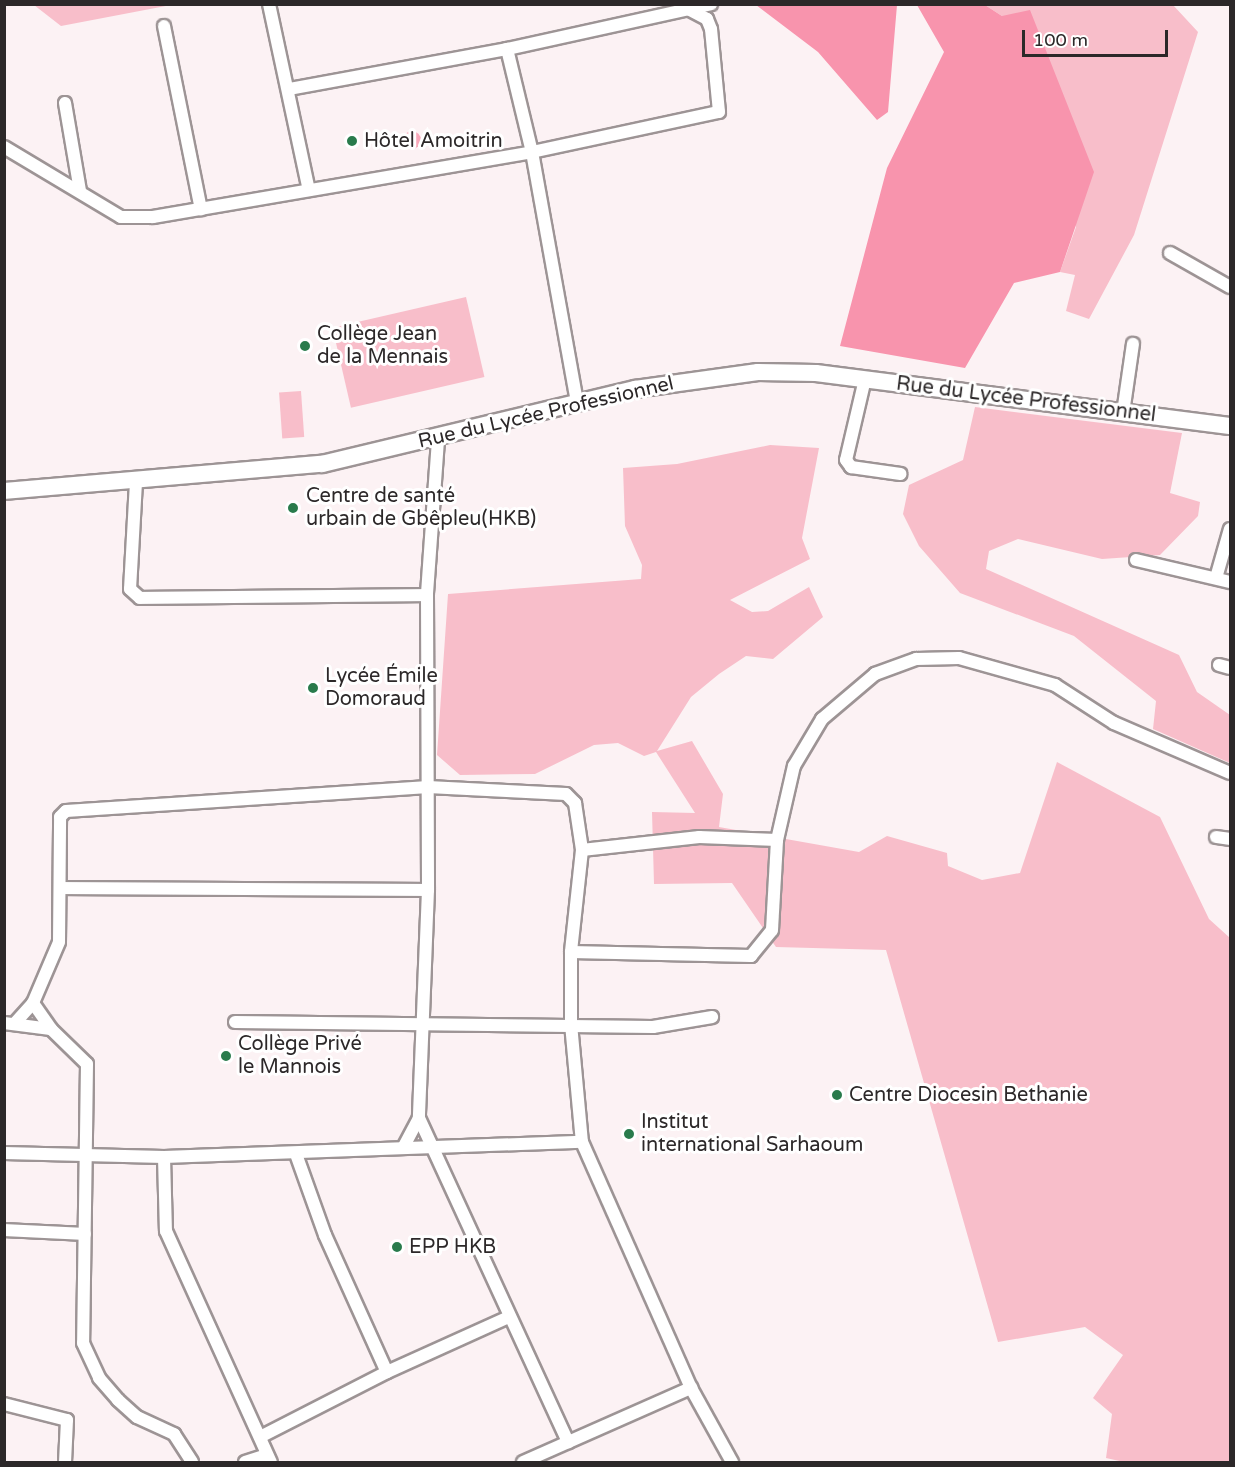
<!DOCTYPE html>
<html>
<head>
<meta charset="utf-8">
<style>
  body { margin:0 }
  #map { position:relative; width:1235px; height:1467px; overflow:hidden; background:#fcf2f4; font-family:"Varela Round",sans-serif }
  div>[style] { position:absolute }
  .green>* { inset:0; background:#f8beca; transform-origin:0 0 }
  .forest>* { inset:0; background:#f894ad }
  .water>* { inset:0; background:#f9a8ba }
  .round { border-radius:50% }
  .roads { filter:drop-shadow(2px 0 #9d9495) drop-shadow(-2px 0 #9d9495) drop-shadow(0 2px #9d9495) drop-shadow(0 -2px #9d9495) }
  .minor>* { height:12px; margin:-6px; padding:0 6px; transform-origin:6px; border-radius:6px; background:#fff }
  .secondary>* { height:16px; margin:-8px; padding:0 8px; transform-origin:8px; border-radius:8px; background:#fff }
  .dots>* { width:16px; height:16px; translate:-50% -50%; box-sizing:border-box; border:3px solid #fff; border-radius:50% }
  span { translate:-50% -50%; white-space:nowrap; text-align:center; line-height:1.15; -webkit-text-stroke:6px #fff; paint-order:stroke }
  .poi-label { font-size:20px; color:#2c2829 }
  .left { translate:0 -50%; text-align:left }
  .street-label { font-size:20px; color:#2c2829 }
  .frame { position:absolute; inset:0; border:6px solid #2c2829; pointer-events:none }
  .scale { position:absolute; left:1022px; top:30px; width:146px; height:27px; box-sizing:border-box; border:3px solid #2c2829; border-top:0; padding-left:8px; font-size:18px; line-height:21px; white-space:nowrap; color:#2c2829; -webkit-text-stroke:4px #fff; paint-order:stroke }
</style>
</head>
<body>
<div id="map">
  <div class="green">
    <i style="clip-path:polygon(34px 5px,171px 5px,61px 26px)"></i>
    <i style="clip-path:polygon(985px 5px,1173px 5px,1198px 32px,1134px 235px,1089px 319px,1066px 311px,1075px 275px,1060px 272px,1076px 227px,1002px 16px)"></i>
    <i style="left:466px;top:297px;width:82px;height:137px;rotate:77deg"></i>
    <i style="left:301px;top:391px;width:46px;height:22px;rotate:86deg"></i>
    <i style="clip-path:polygon(975px 407px,1182px 433px,1170px 493px,1200px 502px,1198px 516px,1160px 555px,1102px 559px,1018px 539px,989px 551px,986px 569px,1179px 655px,1197px 692px,1230px 715px,1230px 763px,1153px 729px,1156px 701px,1074px 636px,960px 593px,919px 546px,903px 514px,909px 485px,963px 460px)"></i>
    <i style="clip-path:polygon(770px 445px,819px 448px,802px 538px,810px 559px,730px 600px,752px 612px,768px 611px,809px 587px,823px 617px,773px 659px,746px 656px,719px 674px,691px 697px,657px 751px,692px 741px,723px 794px,719px 827px,859px 852px,887px 836px,947px 853px,948px 866px,982px 880px,1020px 873px,1057px 762px,1160px 817px,1209px 919px,1230px 938px,1230px 1462px,1124px 1462px,1106px 1458px,1112px 1414px,1093px 1398px,1123px 1355px,1085px 1327px,998px 1342px,886px 950px,776px 947px,732px 883px,654px 884px,652px 812px,695px 813px,656px 752px,644px 756px,618px 743px,594px 745px,535px 774px,460px 775px,437px 755px,448px 594px,641px 579px,642px 565px,625px 526px,623px 468px,677px 464px)"></i>
  </div>
  <div class="forest">
    <i style="clip-path:polygon(756px 5px,897px 5px,888px 112px,877px 120px,818px 52px)"></i>
    <i style="clip-path:polygon(917px 5px,985px 5px,1002px 16px,1030px 10px,1094px 172px,1060px 272px,1014px 283px,965px 368px,840px 346px,887px 168px,944px 52px)"></i>
  </div>
  <div class="water">
    <i class="round" style="left:403px;top:131px;width:18px;height:18px"></i>
  </div>
  <div class="roads">
    <div class="minor">
      <i style="left:269px;top:4px;width:190px;rotate:77.9deg"></i>
      <i style="left:164px;top:26px;width:187px;rotate:78.6deg"></i>
      <i style="left:507px;top:49px;width:106px;rotate:76.4deg"></i>
      <i style="left:532px;top:152px;width:255px;rotate:79.8deg"></i>
      <i style="left:289px;top:89px;width:222px;rotate:-10.4deg"></i>
      <i style="left:507px;top:49px;width:209px;rotate:-12.4deg"></i>
      <i style="left:65px;top:103px;width:89px;rotate:80.3deg"></i>
      <i style="left:4px;top:147px;width:136px;rotate:30.9deg"></i>
      <i style="left:121px;top:217px;width:32px"></i>
      <i style="left:153px;top:217px;width:385px;rotate:-9.7deg"></i>
      <i style="left:532px;top:152px;width:191px;rotate:-12.1deg"></i>
      <i style="left:719px;top:112px;width:83px;rotate:-95.5deg"></i>
      <i style="left:711px;top:29px;width:11px;rotate:-112deg"></i>
      <i style="left:707px;top:19px;width:21px;rotate:-152deg"></i>
      <i style="left:1170px;top:253px;width:69px;rotate:29.5deg"></i>
      <i style="left:865px;top:379px;width:83px;rotate:103.2deg"></i>
      <i style="left:846px;top:460px;width:9px;rotate:54deg"></i>
      <i style="left:851px;top:467px;width:50px;rotate:8deg"></i>
      <i style="left:1123px;top:413px;width:70px;rotate:-81.8deg"></i>
      <i style="left:438px;top:440px;width:155px;rotate:94.1deg"></i>
      <i style="left:427px;top:595px;width:295px;rotate:89.8deg"></i>
      <i style="left:428px;top:890px;width:228px;rotate:92.3deg"></i>
      <i style="left:419px;top:1118px;width:357px;rotate:65.3deg"></i>
      <i style="left:136px;top:482px;width:107px;rotate:93.2deg"></i>
      <i style="left:130px;top:589px;width:13px;rotate:42deg"></i>
      <i style="left:140px;top:598px;width:287px;rotate:-0.6deg"></i>
      <i style="left:1136px;top:560px;width:97px;rotate:13.2deg"></i>
      <i style="left:1216px;top:578px;width:51px;rotate:-74.1deg"></i>
      <i style="left:1219px;top:665px;width:11px;rotate:15deg"></i>
      <i style="left:1216px;top:837px;width:14px;rotate:8deg"></i>
      <i style="left:582px;top:850px;width:118px;rotate:-6.3deg"></i>
      <i style="left:699px;top:837px;width:78px;rotate:2.2deg"></i>
      <i style="left:777px;top:840px;width:76px;rotate:-77.1deg"></i>
      <i style="left:794px;top:766px;width:55px;rotate:-59.2deg"></i>
      <i style="left:822px;top:719px;width:70px;rotate:-40.3deg"></i>
      <i style="left:875px;top:674px;width:44px;rotate:-20.1deg"></i>
      <i style="left:916px;top:659px;width:43px;rotate:-1.3deg"></i>
      <i style="left:959px;top:658px;width:100px;rotate:15.7deg"></i>
      <i style="left:1055px;top:685px;width:70px;rotate:32.8deg"></i>
      <i style="left:1114px;top:723px;width:126px;rotate:23.3deg"></i>
      <i style="left:61px;top:888px;width:367px;rotate:0.3deg"></i>
      <i style="left:571px;top:952px;width:180px;rotate:1.3deg"></i>
      <i style="left:751px;top:956px;width:33px;rotate:-51deg"></i>
      <i style="left:772px;top:930px;width:90px;rotate:-86.8deg"></i>
      <i style="left:33px;top:1003px;width:32px;rotate:55deg"></i>
      <i style="left:235px;top:1022px;width:418px;rotate:0.7deg"></i>
      <i style="left:653px;top:1027px;width:60px;rotate:-9.6deg"></i>
      <i style="left:4px;top:1023px;width:47px;rotate:7.3deg"></i>
      <i style="left:51px;top:1029px;width:50px;rotate:44.2deg"></i>
      <i style="left:87px;top:1064px;width:279px;rotate:90.8deg"></i>
      <i style="left:83px;top:1343px;width:38px;rotate:65deg"></i>
      <i style="left:99px;top:1378px;width:29px;rotate:49deg"></i>
      <i style="left:118px;top:1400px;width:25px;rotate:42deg"></i>
      <i style="left:137px;top:1417px;width:41px;rotate:24.7deg"></i>
      <i style="left:174px;top:1434px;width:33px;rotate:57deg"></i>
      <i style="left:15px;top:1023px;width:27px;rotate:-48deg"></i>
      <i style="left:33px;top:1003px;width:66px;rotate:-66.9deg"></i>
      <i style="left:59px;top:942px;width:125px;rotate:-89.5deg"></i>
      <i style="left:60px;top:817px;width:8px;rotate:-45deg"></i>
      <i style="left:66px;top:811px;width:363px;rotate:-3.8deg"></i>
      <i style="left:428px;top:787px;width:138px;rotate:2.9deg"></i>
      <i style="left:566px;top:794px;width:13px;rotate:45deg"></i>
      <i style="left:575px;top:803px;width:48px;rotate:81.5deg"></i>
      <i style="left:582px;top:850px;width:103px;rotate:96.2deg"></i>
      <i style="left:571px;top:952px;width:72px;rotate:90deg"></i>
      <i style="left:571px;top:1024px;width:119px;rotate:84.7deg"></i>
      <i style="left:582px;top:1142px;width:269px;rotate:66.1deg"></i>
      <i style="left:691px;top:1388px;width:85px;rotate:61deg"></i>
      <i style="left:403px;top:1148px;width:34px;rotate:-62deg"></i>
      <i style="left:4px;top:1153px;width:160px;rotate:1.4deg"></i>
      <i style="left:164px;top:1157px;width:418px;rotate:-2.1deg"></i>
      <i style="left:296px;top:1154px;width:86px;rotate:70.3deg"></i>
      <i style="left:325px;top:1235px;width:150px;rotate:65.7deg"></i>
      <i style="left:387px;top:1372px;width:134px;rotate:-24.3deg"></i>
      <i style="left:164px;top:1157px;width:74px;rotate:88.5deg"></i>
      <i style="left:166px;top:1231px;width:254px;rotate:65.6deg"></i>
      <i style="left:4px;top:1230px;width:81px;rotate:2.8deg"></i>
      <i style="left:4px;top:1404px;width:65px;rotate:14.3deg"></i>
      <i style="left:67px;top:1420px;width:42px;rotate:92.7deg"></i>
      <i style="left:260px;top:1437px;width:143px;rotate:-27.1deg"></i>
      <i style="left:245px;top:1462px;width:23px;rotate:-18deg"></i>
      <i style="left:523px;top:1462px;width:184px;rotate:-23.8deg"></i>
    </div>
    <div class="secondary">
      <i style="left:4px;top:491px;width:319px;rotate:-4.9deg"></i>
      <i style="left:322px;top:464px;width:322px;rotate:-13.5deg"></i>
      <i style="left:635px;top:389px;width:124px;rotate:-7.9deg"></i>
      <i style="left:758px;top:372px;width:58px;rotate:1deg"></i>
      <i style="left:816px;top:373px;width:417px;rotate:7.3deg"></i>
    </div>
  </div>
  <div class="dots">
    <i style="left:352px;top:141px;background:#297b4c"></i>
    <i style="left:305px;top:346px;background:#297b4c"></i>
    <i style="left:293px;top:508px;background:#297b4c"></i>
    <i style="left:313px;top:688px;background:#297b4c"></i>
    <i style="left:226px;top:1056px;background:#297b4c"></i>
    <i style="left:837px;top:1095px;background:#297b4c"></i>
    <i style="left:629px;top:1134px;background:#297b4c"></i>
    <i style="left:397px;top:1247px;background:#297b4c"></i>
  </div>
  <div class="poi-label">
    <span class="left" style="left:364px;top:141px">Hôtel Amoitrin</span>
    <span class="left" style="left:317px;top:346px">Collège Jean<br>de la Mennais</span>
    <span class="left" style="left:306px;top:508px">Centre de santé<br>urbain de Gbêpleu(HKB)</span>
    <span class="left" style="left:325px;top:688px">Lycée Émile<br>Domoraud</span>
    <span class="left" style="left:238px;top:1056px">Collège Privé<br>le Mannois</span>
    <span class="left" style="left:849px;top:1095px">Centre Diocesin Bethanie</span>
    <span class="left" style="left:641px;top:1134px">Institut<br>international Sarhaoum</span>
    <span class="left" style="left:409px;top:1247px">EPP HKB</span>
  </div>
  <div class="street-label">
    <span style="left:1026px;top:400px;rotate:7deg">Rue du Lycée Professionnel</span>
    <span style="left:546px;top:413px;rotate:-13deg">Rue du Lycée Professionnel</span>
  </div>
  <div class="frame"></div>
  <div class="scale">100 m</div>
</div>
</body>
</html>
